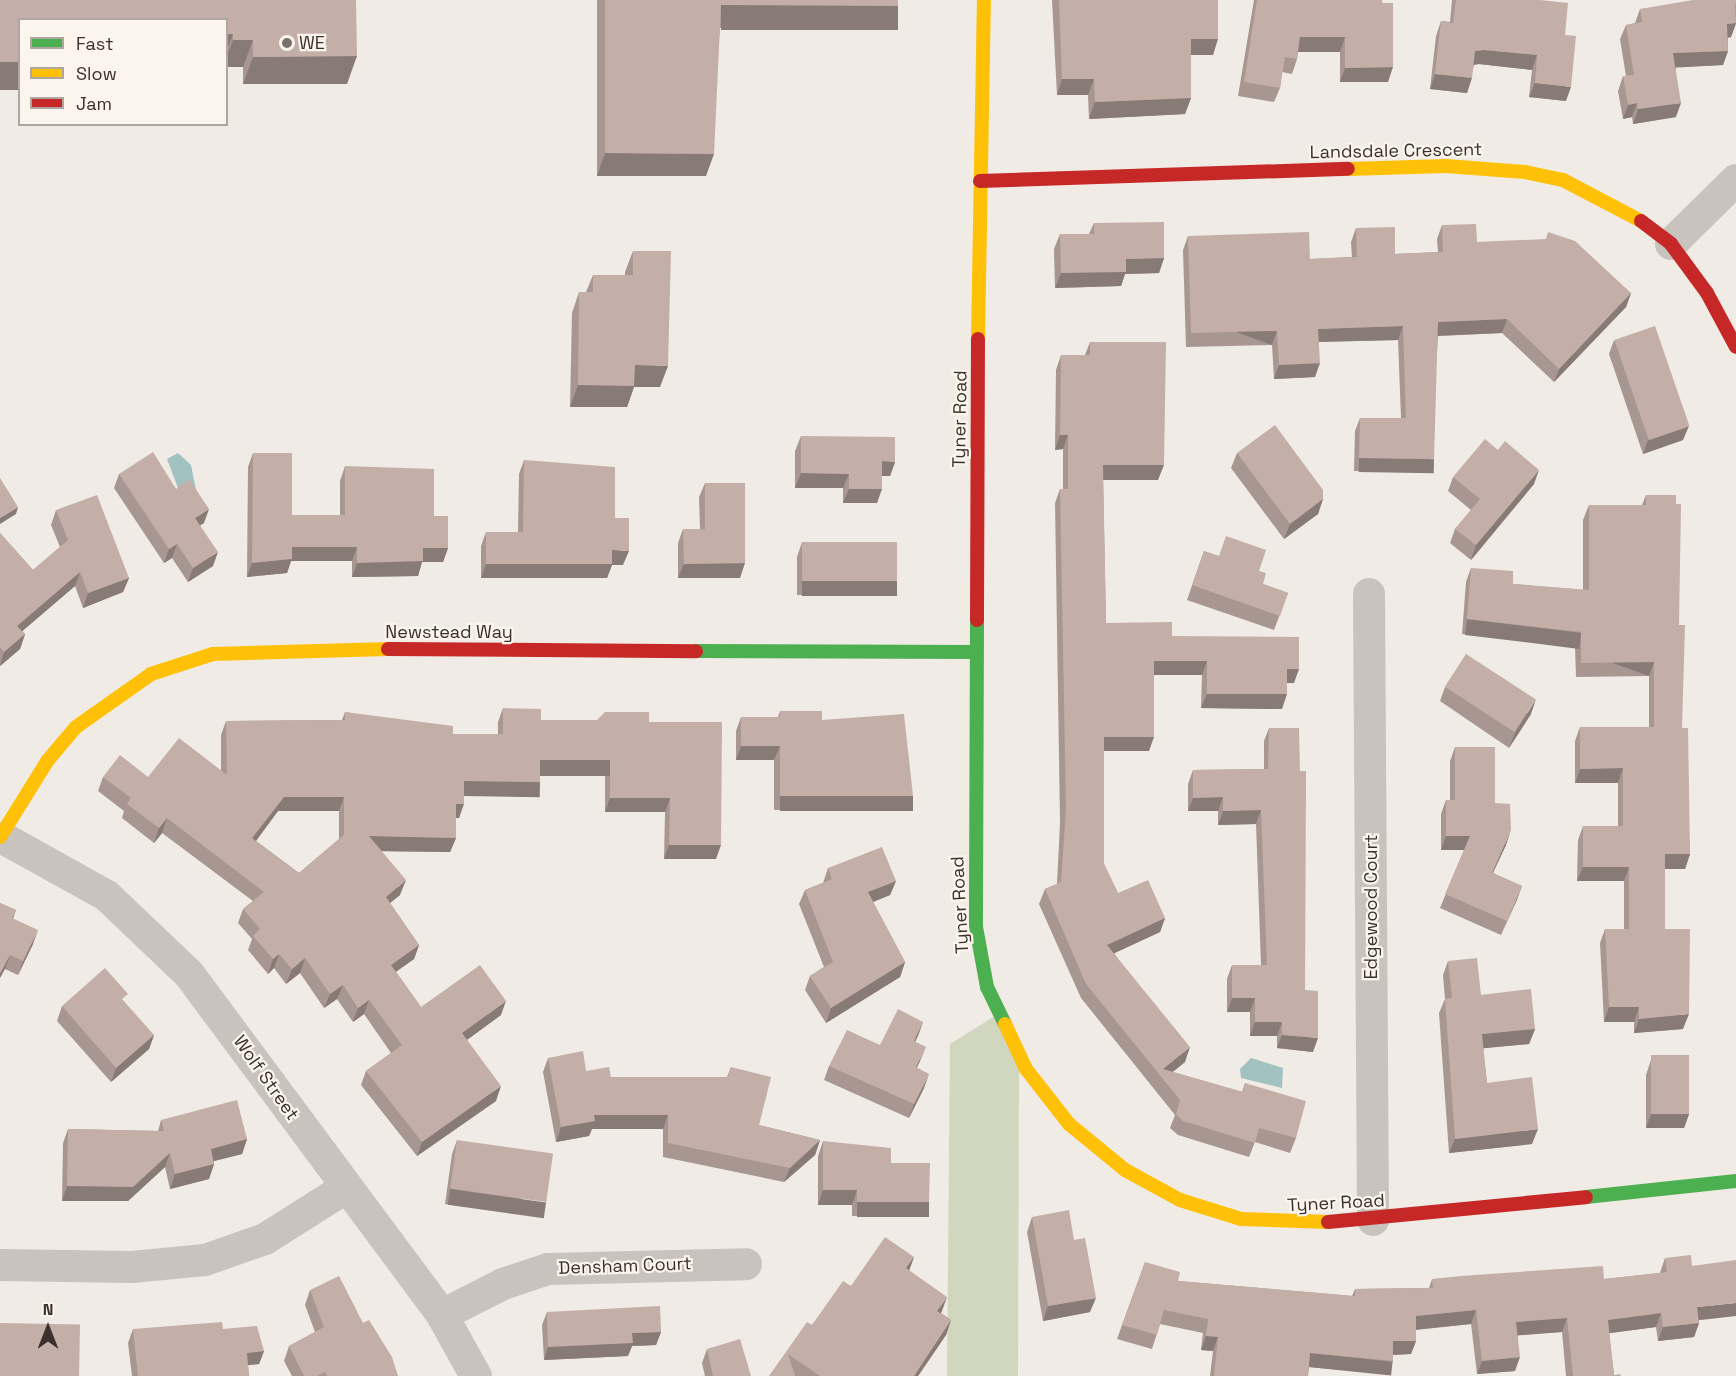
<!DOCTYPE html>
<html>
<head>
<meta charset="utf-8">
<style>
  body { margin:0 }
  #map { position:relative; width:1736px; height:1376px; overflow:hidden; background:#f0ebe5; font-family:"Space Grotesk",sans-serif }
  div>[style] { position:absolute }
  .green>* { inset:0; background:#d1d6bf }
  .water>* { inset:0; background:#a1c2c1 }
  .street>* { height:32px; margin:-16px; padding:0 16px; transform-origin:16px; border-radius:16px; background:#c9c3be }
  .fast>* { height:14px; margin:-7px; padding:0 7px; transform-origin:7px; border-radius:7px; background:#4caf50 }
  .slow>* { height:14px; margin:-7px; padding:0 7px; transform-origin:7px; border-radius:7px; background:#ffc107 }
  .jam>* { height:14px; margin:-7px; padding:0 7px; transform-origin:7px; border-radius:7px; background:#c62828 }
  .wall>* { inset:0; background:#a89690 }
  .shaded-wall>* { inset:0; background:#887a75; transform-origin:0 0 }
  .building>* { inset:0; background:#c3afa7; transform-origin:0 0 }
  .dots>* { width:16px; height:16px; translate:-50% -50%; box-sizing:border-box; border:3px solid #fbf5ee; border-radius:50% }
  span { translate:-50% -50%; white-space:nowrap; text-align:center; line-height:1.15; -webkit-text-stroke:4.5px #fbf5ee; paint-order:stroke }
  .poi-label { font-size:18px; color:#3b302b }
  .left { translate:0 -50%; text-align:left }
  .street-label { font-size:18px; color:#3b302b }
  .legend { position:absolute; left:18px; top:18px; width:210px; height:108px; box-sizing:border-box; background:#fbf5ee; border:2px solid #aea6a0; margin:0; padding:8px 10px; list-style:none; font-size:18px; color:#3b302b }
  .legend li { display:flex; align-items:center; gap:12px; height:30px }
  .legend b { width:30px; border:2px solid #aea6a0 }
  .north { position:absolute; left:18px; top:1298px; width:60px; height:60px; -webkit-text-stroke:4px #fbf5ee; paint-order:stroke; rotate:0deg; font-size:16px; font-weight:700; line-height:24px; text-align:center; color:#3b302b }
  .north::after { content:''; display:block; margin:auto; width:21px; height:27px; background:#3b302b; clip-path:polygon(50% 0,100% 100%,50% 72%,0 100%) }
</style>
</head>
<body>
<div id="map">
  <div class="green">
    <i style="clip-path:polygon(998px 1014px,1019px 1059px,1018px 1376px,947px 1376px,950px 1044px)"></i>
  </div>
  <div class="water">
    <i style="clip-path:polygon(178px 453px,191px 465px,196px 490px,178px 488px,167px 459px)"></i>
    <i style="clip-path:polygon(1251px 1058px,1283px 1068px,1282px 1088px,1241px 1078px,1240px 1069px)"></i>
  </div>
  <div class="street">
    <i style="left:1671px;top:244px;width:91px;rotate:-44.6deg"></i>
    <i style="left:1369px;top:594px;width:626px;rotate:89.63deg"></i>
    <i style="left:3px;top:838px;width:119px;rotate:29.1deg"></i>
    <i style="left:107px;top:896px;width:113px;rotate:43.6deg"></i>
    <i style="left:189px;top:974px;width:425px;rotate:53.4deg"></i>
    <i style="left:442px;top:1315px;width:70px;rotate:60.9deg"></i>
    <i style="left:0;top:1265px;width:132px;rotate:0.9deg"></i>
    <i style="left:132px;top:1267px;width:73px;rotate:-5.5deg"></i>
    <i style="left:205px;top:1260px;width:64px;rotate:-19.3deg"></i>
    <i style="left:265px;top:1239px;width:93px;rotate:-32.3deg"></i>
    <i style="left:442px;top:1315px;width:68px;rotate:-26.9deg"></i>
    <i style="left:503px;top:1284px;width:47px;rotate:-18.4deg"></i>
    <i style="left:548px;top:1269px;width:198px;rotate:-1.4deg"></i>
  </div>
  <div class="fast">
    <i style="left:977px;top:620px;width:307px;rotate:90.2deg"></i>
    <i style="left:976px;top:927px;width:61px;rotate:79.6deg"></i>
    <i style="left:987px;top:987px;width:41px;rotate:64.1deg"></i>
    <i style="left:696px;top:651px;width:280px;rotate:0.2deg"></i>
    <i style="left:1586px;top:1197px;width:151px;rotate:-6.1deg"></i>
  </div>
  <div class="slow">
    <i style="left:1348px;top:169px;width:98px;rotate:-1.8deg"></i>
    <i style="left:1446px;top:166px;width:79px;rotate:4.3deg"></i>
    <i style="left:1525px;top:172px;width:39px;rotate:12deg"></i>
    <i style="left:1563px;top:180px;width:88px;rotate:27.7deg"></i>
    <i style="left:978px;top:339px;width:339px;rotate:-89deg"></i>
    <i style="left:0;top:837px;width:91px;rotate:-58.1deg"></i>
    <i style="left:48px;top:760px;width:43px;rotate:-49.7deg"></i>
    <i style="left:76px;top:727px;width:92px;rotate:-35.2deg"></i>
    <i style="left:151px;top:674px;width:65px;rotate:-17.9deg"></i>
    <i style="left:213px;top:654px;width:175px;rotate:-1.6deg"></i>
    <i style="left:1005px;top:1024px;width:50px;rotate:65deg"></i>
    <i style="left:1026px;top:1069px;width:70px;rotate:52deg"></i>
    <i style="left:1069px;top:1124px;width:72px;rotate:39.4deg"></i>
    <i style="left:1125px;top:1170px;width:63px;rotate:28.6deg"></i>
    <i style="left:1180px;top:1200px;width:64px;rotate:17.3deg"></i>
    <i style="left:1241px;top:1219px;width:87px;rotate:2deg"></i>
  </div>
  <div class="jam">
    <i style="left:980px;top:181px;width:368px;rotate:-1.9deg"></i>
    <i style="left:1641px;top:221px;width:38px;rotate:37deg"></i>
    <i style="left:1671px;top:244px;width:61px;rotate:53.7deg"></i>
    <i style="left:1707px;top:293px;width:61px;rotate:61.8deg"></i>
    <i style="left:977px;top:620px;width:281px;rotate:-89.8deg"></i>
    <i style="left:388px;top:649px;width:308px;rotate:0.4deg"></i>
    <i style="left:1328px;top:1222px;width:259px;rotate:-5.5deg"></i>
  </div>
  <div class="wall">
    <i style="clip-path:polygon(0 0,356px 0,347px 84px,243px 84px,243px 67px,226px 67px,226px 20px,20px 20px,20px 90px,0 90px)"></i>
    <i style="clip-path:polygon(597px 0,898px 0,898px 6px,890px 29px,720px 28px,706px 176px,597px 176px)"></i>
    <i style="clip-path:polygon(1052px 0,1218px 0,1213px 55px,1191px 55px,1191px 98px,1185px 114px,1089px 119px,1088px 95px,1057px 95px)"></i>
    <i style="clip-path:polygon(1254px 0,1382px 0,1388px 82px,1340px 82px,1340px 52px,1298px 52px,1297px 59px,1292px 74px,1282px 72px,1280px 88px,1274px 102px,1238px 96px)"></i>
    <i style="clip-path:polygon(1452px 0,1540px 0,1565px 35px,1566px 101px,1529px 97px,1532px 70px,1479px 64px,1474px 65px,1467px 93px,1430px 89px,1436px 36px,1441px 21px,1450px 22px)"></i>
    <i style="clip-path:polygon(1736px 0,1736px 23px,1731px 37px,1728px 38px,1728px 51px,1723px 65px,1676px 67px,1676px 117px,1633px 124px,1632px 117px,1623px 119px,1618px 91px,1623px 76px,1626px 76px,1620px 39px,1626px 25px,1635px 23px,1640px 9px)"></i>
    <i style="clip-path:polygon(1094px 223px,1164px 258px,1159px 273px,1125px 274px,1121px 286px,1055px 288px,1054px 249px,1060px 234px,1089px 234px)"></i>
    <i style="clip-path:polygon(1442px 225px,1477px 242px,1631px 293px,1626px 307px,1554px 382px,1502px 333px,1438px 336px,1429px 472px,1354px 471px,1355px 431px,1360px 418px,1401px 418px,1398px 340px,1319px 342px,1315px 377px,1274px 379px,1272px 345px,1186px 347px,1183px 250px,1188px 236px,1310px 259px,1352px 257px,1351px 242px,1356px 228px,1395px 254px,1438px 252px,1437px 239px)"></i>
    <i style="clip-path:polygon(633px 251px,660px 387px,634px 387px,627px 407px,570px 407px,572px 313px,579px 292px,586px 292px,593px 275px,625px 275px,625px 272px)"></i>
    <i style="clip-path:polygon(1614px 340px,1683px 440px,1643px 454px,1609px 354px)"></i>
    <i style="clip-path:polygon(1090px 342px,1158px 480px,1103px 480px,1106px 623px,1172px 636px,1294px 683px,1287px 683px,1282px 709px,1201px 708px,1202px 675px,1154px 675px,1149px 751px,1104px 751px,1104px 864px,1118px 893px,1165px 918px,1160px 932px,1114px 953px,1185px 1062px,1172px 1072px,1242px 1092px,1245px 1083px,1296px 1138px,1290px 1153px,1255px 1142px,1249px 1157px,1178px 1135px,1170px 1128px,1175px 1115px,1081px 998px,1039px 904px,1045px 889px,1057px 884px,1060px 823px,1055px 503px,1060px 489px,1063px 489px,1063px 449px,1055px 450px,1056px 370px,1061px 355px,1085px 355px)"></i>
    <i style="clip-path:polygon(801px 436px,895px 462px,890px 476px,882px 476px,877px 503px,843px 503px,843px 488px,795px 488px,795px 451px)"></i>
    <i style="clip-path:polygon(253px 453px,292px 515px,340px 515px,340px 481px,345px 466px,434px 516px,448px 548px,443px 562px,422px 562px,418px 576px,352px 577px,352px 561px,291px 561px,287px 573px,247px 577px,248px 467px)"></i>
    <i style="clip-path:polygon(1237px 453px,1323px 499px,1318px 514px,1284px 539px,1231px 468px)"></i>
    <i style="clip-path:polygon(524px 460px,615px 518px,623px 565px,612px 565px,607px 578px,481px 578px,481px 546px,486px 532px,518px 532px,519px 474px)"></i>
    <i style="clip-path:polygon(119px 474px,176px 489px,204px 523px,200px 525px,213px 566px,188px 582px,172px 558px,164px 563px,114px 488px)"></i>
    <i style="clip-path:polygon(1453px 477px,1534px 484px,1471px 560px,1450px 543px,1455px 529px,1471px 510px,1448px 491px)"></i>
    <i style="clip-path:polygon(705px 483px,740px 578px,678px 578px,678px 543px,683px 529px,700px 529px,699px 497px)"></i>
    <i style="clip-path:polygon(1646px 495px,1679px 625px,1682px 728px,1690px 854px,1685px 869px,1665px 869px,1665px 929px,1683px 1029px,1634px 1033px,1634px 1022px,1604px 1022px,1600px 943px,1605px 929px,1624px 929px,1624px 881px,1577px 881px,1578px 840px,1583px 826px,1618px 826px,1618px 783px,1575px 783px,1575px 741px,1580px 727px,1649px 727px,1649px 676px,1576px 677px,1575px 647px,1462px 634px,1466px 582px,1471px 568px,1513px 584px,1583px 590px,1583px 520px,1589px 505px,1642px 505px)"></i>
    <i style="clip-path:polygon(56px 510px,129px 578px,123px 592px,83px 608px,75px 586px,22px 631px,25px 634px,20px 649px,0 666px,0 533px,33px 570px,60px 547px,51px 525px)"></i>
    <i style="clip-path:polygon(802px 542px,892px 595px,797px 595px,797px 557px)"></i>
    <i style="clip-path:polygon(1204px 551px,1259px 571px,1263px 584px,1288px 593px,1274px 630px,1187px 600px)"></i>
    <i style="clip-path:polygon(1445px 687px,1531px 714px,1509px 748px,1440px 701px)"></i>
    <i style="clip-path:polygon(evenodd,503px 708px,541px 720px,649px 722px,716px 859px,664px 859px,665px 812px,605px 812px,605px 775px,540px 775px,540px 782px,535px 796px,464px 795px,459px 818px,456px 818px,456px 838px,450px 852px,381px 851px,400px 895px,390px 903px,419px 945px,414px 959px,396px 972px,421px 1007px,501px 1015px,467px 1040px,496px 1101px,417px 1156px,361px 1085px,366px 1071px,391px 1053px,364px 1014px,353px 1022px,337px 999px,324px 1008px,300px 973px,286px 984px,274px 968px,268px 974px,248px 950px,252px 939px,238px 923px,243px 909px,253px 901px,162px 833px,154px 843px,122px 818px,124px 811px,98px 791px,103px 777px,148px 777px,221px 771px,221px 735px,226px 721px,342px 720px,345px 712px,453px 734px,498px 734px,498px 722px,503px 708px,278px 811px,339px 811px,339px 839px,299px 873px,256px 841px,278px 811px)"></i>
    <i style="clip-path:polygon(780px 711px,822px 720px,913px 796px,908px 810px,774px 810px,774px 760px,736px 760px,736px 731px,741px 717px,778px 717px)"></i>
    <i style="clip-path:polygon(1269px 728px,1305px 990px,1313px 1052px,1277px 1048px,1277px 1036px,1250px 1036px,1250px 1012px,1227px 1012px,1227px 979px,1232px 965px,1261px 965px,1256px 824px,1218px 825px,1218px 811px,1188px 811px,1188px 784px,1193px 770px,1264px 769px,1264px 741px)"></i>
    <i style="clip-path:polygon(1455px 747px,1495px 803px,1506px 845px,1493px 873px,1522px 886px,1501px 935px,1440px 908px,1464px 850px,1441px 850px,1441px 814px,1446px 800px,1450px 800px,1450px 761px)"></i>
    <i style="clip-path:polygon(828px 868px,896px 881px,890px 895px,873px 902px,905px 962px,900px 977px,826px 1023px,805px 990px,810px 976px,824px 967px,799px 904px,805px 890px,823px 883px)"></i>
    <i style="clip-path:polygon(0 903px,16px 910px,13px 919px,33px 944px,18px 975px,5px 969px)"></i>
    <i style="clip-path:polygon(1448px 961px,1481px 995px,1535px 1029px,1529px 1044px,1483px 1048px,1487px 1083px,1532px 1144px,1449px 1153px,1439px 1013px,1445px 999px,1443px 975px)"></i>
    <i style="clip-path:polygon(62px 1006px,154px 1035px,149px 1049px,111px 1082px,57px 1021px)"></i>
    <i style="clip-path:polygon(923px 1022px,915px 1042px,920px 1061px,917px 1067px,924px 1088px,909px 1118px,824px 1080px,829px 1066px,880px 1045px)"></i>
    <i style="clip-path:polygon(548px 1058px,586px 1071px,611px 1077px,727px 1077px,731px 1067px,759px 1125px,820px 1140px,815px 1155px,784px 1182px,663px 1157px,663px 1129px,592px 1129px,589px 1136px,556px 1142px,543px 1072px)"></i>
    <i style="clip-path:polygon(1651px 1060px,1689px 1114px,1684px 1128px,1646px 1128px,1646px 1075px)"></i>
    <i style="clip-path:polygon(161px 1120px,247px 1139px,242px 1154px,214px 1161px,214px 1164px,209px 1179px,170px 1189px,165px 1167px,128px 1201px,62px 1201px,63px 1143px,68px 1129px,158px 1131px)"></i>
    <i style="clip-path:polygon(457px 1140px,541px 1217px,445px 1204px,452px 1154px)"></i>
    <i style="clip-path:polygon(823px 1141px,891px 1163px,924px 1216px,852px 1216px,852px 1205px,818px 1205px,818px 1156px)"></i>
    <i style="clip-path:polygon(1032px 1217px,1074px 1240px,1090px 1312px,1043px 1321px,1027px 1232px)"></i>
    <i style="clip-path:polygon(914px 1257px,909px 1270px,942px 1311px,941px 1313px,951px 1320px,946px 1335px,918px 1376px,769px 1376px,812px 1325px,851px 1286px)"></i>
    <i style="clip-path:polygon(1665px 1258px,1699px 1320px,1699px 1323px,1694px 1337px,1658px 1341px,1656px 1327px,1609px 1333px,1614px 1375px,1621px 1376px,1566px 1376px,1562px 1332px,1518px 1335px,1515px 1371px,1477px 1374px,1471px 1324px,1416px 1330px,1416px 1341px,1411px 1354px,1393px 1355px,1393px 1361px,1388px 1374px,1309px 1367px,1308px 1376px,1210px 1376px,1213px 1351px,1201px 1350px,1203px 1333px,1160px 1324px,1152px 1349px,1117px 1339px,1145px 1262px,1178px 1281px,1352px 1296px,1355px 1289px,1429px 1288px,1432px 1279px,1604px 1279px,1660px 1273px)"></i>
    <i style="clip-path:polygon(310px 1290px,363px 1323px,398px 1376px,292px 1376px,284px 1361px,289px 1346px,315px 1332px,305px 1305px)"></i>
    <i style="clip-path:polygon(547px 1312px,661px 1332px,656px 1345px,632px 1346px,628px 1356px,544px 1360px,542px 1325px)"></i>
    <i style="clip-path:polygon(133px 1329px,223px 1329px,264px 1351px,259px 1364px,248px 1365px,249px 1376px,132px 1376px,128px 1343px)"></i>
    <i style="clip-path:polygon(707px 1349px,751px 1376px,705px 1376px,702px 1363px)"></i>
  </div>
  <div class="shaded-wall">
    <i style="left:721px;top:5px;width:177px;height:25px"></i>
    <i style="clip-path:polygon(1736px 23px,1731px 37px,1721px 38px,1727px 24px)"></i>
    <i style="clip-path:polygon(226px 34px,233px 34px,226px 52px)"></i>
    <i style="clip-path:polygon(1300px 37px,1345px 37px,1340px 52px,1295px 52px)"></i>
    <i style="clip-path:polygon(1191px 39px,1218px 39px,1213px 55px,1185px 55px)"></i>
    <i style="clip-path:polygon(233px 40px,253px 40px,243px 67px,226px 67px,226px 58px)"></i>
    <i style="clip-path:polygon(1484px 50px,1537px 55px,1532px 70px,1479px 64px,1470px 65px,1475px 51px)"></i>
    <i style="clip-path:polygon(1728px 51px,1723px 65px,1668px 68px,1673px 53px)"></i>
    <i style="clip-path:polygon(357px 56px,347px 84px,243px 84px,253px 57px)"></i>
    <i style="left:0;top:62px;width:20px;height:28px"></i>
    <i style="clip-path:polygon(1393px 67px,1388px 82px,1340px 82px,1345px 68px)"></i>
    <i style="clip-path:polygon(1435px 74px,1472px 78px,1467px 93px,1430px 89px)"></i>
    <i style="clip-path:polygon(1062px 79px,1094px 79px,1088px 95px,1057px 95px)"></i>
    <i style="clip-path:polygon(1535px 83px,1571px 87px,1566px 101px,1529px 97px)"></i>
    <i style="clip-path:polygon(1191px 98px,1185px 114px,1089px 119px,1095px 102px)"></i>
    <i style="clip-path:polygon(1637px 103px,1632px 117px,1623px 119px,1628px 105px)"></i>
    <i style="clip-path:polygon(1681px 103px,1676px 117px,1633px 124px,1638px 109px)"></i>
    <i style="clip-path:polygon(605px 153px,714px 154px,706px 176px,597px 176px)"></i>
    <i style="clip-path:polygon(1164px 258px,1159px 273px,1125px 274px,1121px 286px,1055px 288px,1061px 273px,1126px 259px)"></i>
    <i style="clip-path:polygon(1631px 293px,1626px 307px,1554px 382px,1559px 369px)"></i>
    <i style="clip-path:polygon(1507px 319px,1502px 333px,1433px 336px,1438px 322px)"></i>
    <i style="clip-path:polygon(1403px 326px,1398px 340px,1313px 342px,1318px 329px)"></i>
    <i style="left:1277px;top:331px;width:15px;height:86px;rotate:110deg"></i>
    <i style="clip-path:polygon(1320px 363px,1315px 377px,1274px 379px,1279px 365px)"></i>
    <i style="clip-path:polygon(635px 365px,668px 366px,660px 387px,634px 387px,627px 407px,570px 407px,578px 385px)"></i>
    <i style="clip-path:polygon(1689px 426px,1683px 440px,1643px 454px,1648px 440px)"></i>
    <i style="clip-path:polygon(1060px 435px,1068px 435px,1063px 449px,1055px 450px)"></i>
    <i style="left:1359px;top:458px;width:75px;height:14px;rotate:1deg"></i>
    <i style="clip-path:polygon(882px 461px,895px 462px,890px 476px,877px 476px)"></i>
    <i style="clip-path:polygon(1103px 465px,1164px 465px,1158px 480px,1098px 480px)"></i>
    <i style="clip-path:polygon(1539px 470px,1534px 484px,1471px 560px,1476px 545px)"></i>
    <i style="clip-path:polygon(801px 473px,849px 474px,843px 488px,795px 488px)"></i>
    <i style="clip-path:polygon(849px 489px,882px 489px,877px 503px,843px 503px)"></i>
    <i style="clip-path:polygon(1323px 499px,1318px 514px,1284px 539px,1290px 524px)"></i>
    <i style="clip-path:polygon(18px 507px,16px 514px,0 524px,0 518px)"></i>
    <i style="clip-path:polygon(209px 509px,204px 523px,190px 532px,195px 518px)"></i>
    <i style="clip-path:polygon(177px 544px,172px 558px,164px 563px,169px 549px)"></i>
    <i style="clip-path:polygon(292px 547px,357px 547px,352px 561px,291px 561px,287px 573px,247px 577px,252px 563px)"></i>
    <i style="clip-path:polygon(423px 548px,448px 548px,443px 562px,422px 562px,418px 576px,352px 577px,357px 563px)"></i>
    <i style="clip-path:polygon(612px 550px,629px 551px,623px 565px,612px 565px,607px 578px,481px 578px,486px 564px)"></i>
    <i style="clip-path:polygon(218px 552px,213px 566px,188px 582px,193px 568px)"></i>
    <i style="clip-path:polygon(745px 563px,740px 578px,678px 578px,684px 564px)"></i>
    <i style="clip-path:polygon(80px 572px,75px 586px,12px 640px,17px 626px)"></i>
    <i style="clip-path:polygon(129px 578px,123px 592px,83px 608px,88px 593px)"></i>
    <i style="left:802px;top:581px;width:95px;height:15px"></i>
    <i style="left:1467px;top:619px;width:115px;height:16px;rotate:7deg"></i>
    <i style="clip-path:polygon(25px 634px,20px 649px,0 666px,4px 652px)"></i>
    <i style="clip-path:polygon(1154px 661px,1207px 661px,1202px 675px,1149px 675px)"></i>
    <i style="left:1654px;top:662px;width:15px;height:73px;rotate:110deg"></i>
    <i style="clip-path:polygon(1287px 669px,1299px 669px,1294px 683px,1282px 683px)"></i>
    <i style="clip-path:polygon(1207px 694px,1287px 694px,1282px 709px,1201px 708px)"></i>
    <i style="clip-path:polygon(1536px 699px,1531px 714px,1509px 748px,1515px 733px)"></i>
    <i style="clip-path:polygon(1104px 737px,1154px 737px,1149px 751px,1099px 751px)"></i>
    <i style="clip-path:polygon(741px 746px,780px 746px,774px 760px,736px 760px)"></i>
    <i style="left:540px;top:760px;width:70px;height:16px"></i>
    <i style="clip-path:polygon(1623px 768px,1618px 783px,1575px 783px,1580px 769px)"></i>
    <i style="left:464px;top:781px;width:76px;height:15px;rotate:1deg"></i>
    <i style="left:780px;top:796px;width:133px;height:15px"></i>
    <i style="clip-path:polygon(284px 797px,344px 797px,339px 811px,278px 811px,247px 853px,252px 838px)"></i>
    <i style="clip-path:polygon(1223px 797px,1218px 811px,1188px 811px,1193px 798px)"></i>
    <i style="clip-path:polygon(610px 798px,670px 798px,665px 812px,605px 812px)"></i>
    <i style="clip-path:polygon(456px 804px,464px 804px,459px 818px,451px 818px)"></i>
    <i style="clip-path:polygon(1261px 810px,1256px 824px,1218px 825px,1223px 811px)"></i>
    <i style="clip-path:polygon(167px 818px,162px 833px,154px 843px,159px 828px)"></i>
    <i style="clip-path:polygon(1511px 830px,1506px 845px,1486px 887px,1492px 873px)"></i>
    <i style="clip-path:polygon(369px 836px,456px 838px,450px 852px,364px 851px)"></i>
    <i style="clip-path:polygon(1446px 836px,1470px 836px,1465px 850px,1441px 850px)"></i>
    <i style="clip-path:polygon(669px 845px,721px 845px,716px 859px,664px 859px)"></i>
    <i style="clip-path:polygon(1665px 854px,1690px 854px,1685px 869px,1660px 869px)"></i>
    <i style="clip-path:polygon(1583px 867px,1629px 867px,1624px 881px,1577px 881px)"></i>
    <i style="clip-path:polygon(406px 880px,400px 895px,380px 911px,386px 897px)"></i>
    <i style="clip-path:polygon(896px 881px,890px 895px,863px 906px,868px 892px)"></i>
    <i style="clip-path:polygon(1522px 886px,1517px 900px,1501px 935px)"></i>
    <i style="clip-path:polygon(1165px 918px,1160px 932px,1102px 959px,1107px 945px)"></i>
    <i style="clip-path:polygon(38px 930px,33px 944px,18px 975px,23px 961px)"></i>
    <i style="clip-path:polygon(419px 945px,414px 959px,385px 979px,391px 965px)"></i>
    <i style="clip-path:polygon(279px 954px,274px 968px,268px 974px,273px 959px)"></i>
    <i style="clip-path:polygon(10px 955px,5px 969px,0 978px,0 973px)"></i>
    <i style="clip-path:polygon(305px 958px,300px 973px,286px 984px,292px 969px)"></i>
    <i style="clip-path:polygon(905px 962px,900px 977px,826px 1023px,831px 1008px)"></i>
    <i style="clip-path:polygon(343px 985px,337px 999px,324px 1008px,330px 994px)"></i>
    <i style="clip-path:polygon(1232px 998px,1255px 998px,1250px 1012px,1227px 1012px)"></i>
    <i style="clip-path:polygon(369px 1000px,364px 1014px,353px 1022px,358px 1008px)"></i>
    <i style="clip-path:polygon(506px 1001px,501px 1015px,457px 1047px,462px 1033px)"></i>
    <i style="clip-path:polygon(1609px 1007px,1639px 1007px,1634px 1022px,1604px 1022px)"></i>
    <i style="clip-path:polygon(1689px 1014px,1683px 1029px,1634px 1033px,1639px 1019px)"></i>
    <i style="clip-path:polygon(923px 1022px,918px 1036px,908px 1055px,914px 1041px)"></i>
    <i style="clip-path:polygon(1255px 1022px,1282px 1022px,1277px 1036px,1250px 1036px)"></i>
    <i style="clip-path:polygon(1535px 1029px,1529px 1044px,1476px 1049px,1482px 1034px)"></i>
    <i style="clip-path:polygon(154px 1035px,149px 1049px,111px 1082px,116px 1068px)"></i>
    <i style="clip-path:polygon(1282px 1035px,1318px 1038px,1313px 1052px,1277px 1048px)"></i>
    <i style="clip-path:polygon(926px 1047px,920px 1061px,910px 1081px,916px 1067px)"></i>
    <i style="clip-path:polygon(1190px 1047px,1185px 1062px,1163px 1080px,1163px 1069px)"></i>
    <i style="clip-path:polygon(929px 1074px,924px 1088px,909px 1118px,914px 1104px)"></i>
    <i style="clip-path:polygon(501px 1086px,496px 1101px,417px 1156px,422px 1142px)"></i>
    <i style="clip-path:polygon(1651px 1114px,1689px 1114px,1684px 1128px,1646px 1128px)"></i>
    <i style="clip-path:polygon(594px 1115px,668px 1115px,663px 1129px,592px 1129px,589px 1136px,556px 1142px,561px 1127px)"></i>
    <i style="clip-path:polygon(1538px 1129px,1532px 1144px,1449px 1153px,1455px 1139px)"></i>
    <i style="clip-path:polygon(247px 1139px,242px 1154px,206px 1163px,211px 1149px)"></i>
    <i style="clip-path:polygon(820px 1140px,815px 1155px,784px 1182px,790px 1168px)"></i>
    <i style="clip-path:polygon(170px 1153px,165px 1167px,128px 1201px,62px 1201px,67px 1186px)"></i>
    <i style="clip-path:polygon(214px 1164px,209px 1179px,170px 1189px,175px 1174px)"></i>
    <i style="left:450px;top:1189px;width:97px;height:16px;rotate:8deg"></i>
    <i style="clip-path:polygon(823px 1190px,857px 1190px,852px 1205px,818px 1205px)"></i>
    <i style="left:857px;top:1202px;width:72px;height:15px"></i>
    <i style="clip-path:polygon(914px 1257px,909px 1271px,906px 1268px)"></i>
    <i style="clip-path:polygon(947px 1297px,942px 1311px,932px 1325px,937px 1311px)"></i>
    <i style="clip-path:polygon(1096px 1298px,1090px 1312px,1043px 1321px,1048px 1306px)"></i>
    <i style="clip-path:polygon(1736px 1303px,1736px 1316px,1692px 1321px,1697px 1307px)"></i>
    <i style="clip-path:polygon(1476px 1310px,1471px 1324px,1411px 1330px,1416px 1316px)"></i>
    <i style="clip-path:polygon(1661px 1313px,1656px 1327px,1603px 1334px,1608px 1320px)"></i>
    <i style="clip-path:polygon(1567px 1318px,1562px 1332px,1511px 1336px,1516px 1322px)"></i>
    <i style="clip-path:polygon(951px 1320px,946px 1335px,918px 1376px,914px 1376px)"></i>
    <i style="clip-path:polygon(1699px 1323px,1694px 1337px,1658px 1341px,1663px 1327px)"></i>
    <i style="clip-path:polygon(661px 1332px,656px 1345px,632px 1346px,628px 1356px,544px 1360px,548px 1347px,632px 1333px)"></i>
    <i style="clip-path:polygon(1206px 1336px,1218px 1337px,1213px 1351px,1201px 1350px)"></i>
    <i style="clip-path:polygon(1393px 1341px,1416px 1341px,1411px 1354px,1388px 1355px)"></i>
    <i style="clip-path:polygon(264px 1351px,259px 1364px,242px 1366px,247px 1353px)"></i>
    <i style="left:1310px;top:1353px;width:83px;height:14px;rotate:6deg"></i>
    <i style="clip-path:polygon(1520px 1357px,1515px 1371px,1477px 1374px,1482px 1361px)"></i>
  </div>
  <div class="building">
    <i style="clip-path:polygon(0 0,356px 0,357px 56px,253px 57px,253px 40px,233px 40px,233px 34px,226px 34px,226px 20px,20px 20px,20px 62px,0 62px)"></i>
    <i style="clip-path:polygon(605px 0,898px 0,898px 6px,721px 5px,714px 154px,605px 153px)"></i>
    <i style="clip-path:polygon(1059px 0,1218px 0,1218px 39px,1191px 39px,1191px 98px,1095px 102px,1094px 79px,1062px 79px)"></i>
    <i style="clip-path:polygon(1257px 0,1382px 0,1382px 3px,1393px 3px,1393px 67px,1345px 68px,1345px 37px,1300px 37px,1297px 59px,1285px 57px,1280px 88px,1244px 82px)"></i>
    <i style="clip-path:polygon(1456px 0,1540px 0,1568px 3px,1565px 35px,1576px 36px,1571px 87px,1535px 83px,1537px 55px,1484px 50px,1475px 51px,1472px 78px,1435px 74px,1441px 21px,1453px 23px)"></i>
    <i style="clip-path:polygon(1693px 0,1736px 0,1736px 4px,1735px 3px,1736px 23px,1727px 24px,1728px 51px,1673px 53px,1681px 103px,1638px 109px,1637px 103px,1628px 105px,1623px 76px,1634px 75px,1626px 25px,1642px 22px,1640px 9px)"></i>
    <i style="clip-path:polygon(1164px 222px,1164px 258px,1126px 259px,1126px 272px,1061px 273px,1060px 234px,1094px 234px,1094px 223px)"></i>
    <i style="clip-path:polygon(1476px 224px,1477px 242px,1546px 239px,1548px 232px,1575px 241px,1631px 293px,1559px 369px,1507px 319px,1438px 322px,1434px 459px,1359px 458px,1360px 418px,1406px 418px,1403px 326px,1318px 329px,1320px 363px,1279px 365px,1277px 331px,1191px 333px,1188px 236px,1309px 232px,1310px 259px,1357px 257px,1356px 228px,1395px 227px,1395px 254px,1443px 252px,1442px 225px)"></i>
    <i style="clip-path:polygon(633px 251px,671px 251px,668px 366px,635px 365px,634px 386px,578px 385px,579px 292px,593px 292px,593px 275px,633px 275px)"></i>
    <i style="left:1655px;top:326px;width:106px;height:43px;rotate:71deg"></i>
    <i style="clip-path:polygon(1090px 342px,1166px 342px,1164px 465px,1103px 465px,1106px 623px,1172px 622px,1172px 636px,1299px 637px,1299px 669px,1287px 669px,1287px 694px,1207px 694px,1207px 661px,1154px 661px,1154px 737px,1104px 737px,1104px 864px,1118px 893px,1148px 880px,1165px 918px,1107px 945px,1190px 1047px,1163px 1069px,1243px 1092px,1245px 1083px,1306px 1101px,1296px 1138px,1259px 1128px,1255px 1143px,1183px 1121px,1176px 1114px,1180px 1100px,1086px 984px,1045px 889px,1061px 882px,1066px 808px,1060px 489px,1068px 489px,1068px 435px,1060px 435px,1061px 355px,1090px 355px)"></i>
    <i style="clip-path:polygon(1275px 425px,1323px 490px,1323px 499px,1290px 524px,1237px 453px)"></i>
    <i style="clip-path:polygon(801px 436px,895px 437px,895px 462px,882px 461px,882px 489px,849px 489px,849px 474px,801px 473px)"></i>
    <i style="clip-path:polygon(1485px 439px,1498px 450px,1505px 441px,1539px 470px,1476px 545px,1455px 529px,1480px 499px,1453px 477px)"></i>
    <i style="clip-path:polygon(153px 452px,176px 489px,189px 479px,209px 509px,195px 518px,218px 552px,193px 568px,177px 544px,169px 549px,119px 474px)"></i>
    <i style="clip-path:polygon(253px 453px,292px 453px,292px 515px,345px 515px,345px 466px,434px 469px,434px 516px,448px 516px,448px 548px,423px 548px,423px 561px,357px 563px,357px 547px,292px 547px,292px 559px,252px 563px)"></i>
    <i style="clip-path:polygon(524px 460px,615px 467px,615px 518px,629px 518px,629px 551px,612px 550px,612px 564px,486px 564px,486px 532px,523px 532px)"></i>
    <i style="clip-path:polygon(0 478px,18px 507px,0 518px)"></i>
    <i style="clip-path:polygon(705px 483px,745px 483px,745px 563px,684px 564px,683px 529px,705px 529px)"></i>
    <i style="clip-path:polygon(97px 495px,129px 578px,88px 593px,80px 572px,17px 626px,25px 634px,4px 652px,0 647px,0 533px,33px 570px,68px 540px,56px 510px)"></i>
    <i style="clip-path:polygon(1646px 495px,1676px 495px,1676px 504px,1681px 504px,1679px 625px,1685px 625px,1682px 728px,1688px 728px,1690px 854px,1665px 854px,1665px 929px,1690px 929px,1689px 1014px,1639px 1019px,1639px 1007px,1609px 1007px,1605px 929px,1629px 929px,1629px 867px,1583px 867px,1583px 826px,1623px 826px,1623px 768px,1580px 769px,1580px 727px,1654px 727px,1654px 662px,1581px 663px,1581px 632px,1467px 619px,1471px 568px,1513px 571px,1513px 584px,1589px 590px,1589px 505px,1646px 505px)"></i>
    <i style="clip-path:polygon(1226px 536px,1266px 550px,1259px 571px,1266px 573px,1263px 584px,1288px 593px,1280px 616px,1192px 585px,1204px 551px,1219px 556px)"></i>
    <i style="left:802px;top:542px;width:95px;height:39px"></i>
    <i style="left:1466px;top:654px;width:83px;height:39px;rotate:33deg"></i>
    <i style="clip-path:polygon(evenodd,503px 708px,541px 709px,541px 720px,597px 720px,605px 712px,649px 712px,649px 722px,722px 722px,721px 845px,669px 845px,670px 798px,610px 798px,610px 760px,540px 760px,540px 782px,464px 781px,464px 804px,456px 804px,456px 838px,369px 836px,406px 880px,386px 897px,419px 945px,391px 965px,421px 1007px,480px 965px,506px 1001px,462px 1033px,501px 1086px,422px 1142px,366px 1071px,402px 1045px,369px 1000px,358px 1008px,343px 985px,330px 994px,305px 958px,292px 969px,279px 954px,273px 959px,253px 936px,260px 929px,243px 909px,264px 892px,167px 818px,159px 828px,127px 804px,131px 798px,103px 777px,120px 755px,148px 777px,179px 738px,227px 775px,226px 721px,345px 720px,345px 712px,453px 726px,453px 734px,503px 734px,503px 708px,284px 797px,344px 797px,344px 835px,299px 873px,252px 838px,284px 797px)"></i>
    <i style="clip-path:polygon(780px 711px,822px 711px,822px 720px,904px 714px,913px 796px,780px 796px,780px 746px,741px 746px,741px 717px,780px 717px)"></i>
    <i style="clip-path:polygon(1269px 728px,1299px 728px,1300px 771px,1306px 771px,1305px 990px,1318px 991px,1318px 1038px,1282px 1035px,1282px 1022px,1255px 1022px,1255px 998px,1232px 998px,1232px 965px,1267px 965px,1261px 810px,1223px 811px,1223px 797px,1193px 798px,1193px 770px,1268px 769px)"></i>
    <i style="clip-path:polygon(1455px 747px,1495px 747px,1495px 803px,1510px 804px,1511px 830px,1492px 873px,1522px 886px,1507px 921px,1445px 894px,1470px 836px,1446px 836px,1446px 800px,1455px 800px)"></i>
    <i style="clip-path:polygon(882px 847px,896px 881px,868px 892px,905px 962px,831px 1008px,810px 976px,833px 962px,805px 890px,832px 879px,828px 868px)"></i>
    <i style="clip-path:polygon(0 903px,16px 910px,12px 918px,38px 930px,23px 961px,10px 955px,0 973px)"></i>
    <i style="clip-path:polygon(1477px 958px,1481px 995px,1531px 989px,1535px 1029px,1482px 1034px,1487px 1083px,1532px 1077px,1538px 1129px,1455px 1139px,1445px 999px,1452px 998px,1448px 961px)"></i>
    <i style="clip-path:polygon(105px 968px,128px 994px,122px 999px,154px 1035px,116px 1068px,62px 1006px)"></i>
    <i style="clip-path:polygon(898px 1009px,923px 1022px,914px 1041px,926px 1047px,916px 1067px,929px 1074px,914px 1104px,829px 1066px,847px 1030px,880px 1045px)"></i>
    <i style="clip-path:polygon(583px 1051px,586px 1071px,609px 1067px,611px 1077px,728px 1077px,731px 1067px,771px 1077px,759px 1125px,820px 1140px,790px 1168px,668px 1143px,668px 1115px,594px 1115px,595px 1121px,561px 1127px,548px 1058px)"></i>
    <i style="left:1689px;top:1055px;width:59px;height:38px;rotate:90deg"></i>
    <i style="clip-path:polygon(237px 1100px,247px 1139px,211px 1149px,214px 1164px,175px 1174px,170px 1153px,133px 1187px,67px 1186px,68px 1129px,164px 1131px,161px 1120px)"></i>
    <i style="left:457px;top:1140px;width:97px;height:49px;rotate:8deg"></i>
    <i style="clip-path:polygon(823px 1141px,891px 1148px,891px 1163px,930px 1163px,929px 1202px,857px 1202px,857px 1190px,823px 1190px)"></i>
    <i style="clip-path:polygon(1069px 1210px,1074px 1240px,1085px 1238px,1096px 1298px,1048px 1306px,1032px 1217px)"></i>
    <i style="clip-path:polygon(885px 1237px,914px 1257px,906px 1268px,947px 1297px,937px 1311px,951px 1320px,914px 1376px,820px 1376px,788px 1354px,795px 1376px,769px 1376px,807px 1322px,812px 1325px,843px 1281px,851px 1286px)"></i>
    <i style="clip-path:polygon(1691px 1255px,1692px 1266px,1736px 1260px,1736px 1303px,1697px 1307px,1699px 1323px,1663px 1327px,1661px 1313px,1608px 1320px,1614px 1375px,1620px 1374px,1621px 1376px,1573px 1376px,1567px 1318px,1516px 1322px,1520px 1357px,1482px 1361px,1476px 1310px,1416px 1316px,1416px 1341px,1393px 1341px,1393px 1361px,1310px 1353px,1308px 1376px,1214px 1376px,1218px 1337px,1206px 1336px,1208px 1319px,1164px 1310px,1157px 1335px,1122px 1325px,1145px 1262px,1180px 1272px,1178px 1281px,1355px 1296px,1355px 1289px,1433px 1288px,1432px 1279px,1461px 1276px,1603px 1266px,1604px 1279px,1667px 1272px,1665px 1258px)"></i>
    <i style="clip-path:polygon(339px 1276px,363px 1323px,369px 1320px,392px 1357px,398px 1376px,327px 1376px,325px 1372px,317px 1376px,304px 1376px,289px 1346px,324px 1327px,310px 1290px)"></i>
    <i style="clip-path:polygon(660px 1306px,661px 1332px,632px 1333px,633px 1343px,548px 1347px,547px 1312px)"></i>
    <i style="clip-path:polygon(222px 1322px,223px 1329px,257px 1326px,264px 1351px,247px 1353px,249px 1376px,138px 1376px,133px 1329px)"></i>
    <i style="left:0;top:1323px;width:80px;height:53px;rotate:1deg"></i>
    <i style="clip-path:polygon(740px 1339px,751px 1376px,713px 1376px,707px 1349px)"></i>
  </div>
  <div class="dots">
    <i style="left:287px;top:43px;background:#7a716c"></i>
  </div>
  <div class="poi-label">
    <span class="left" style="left:299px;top:43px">WE</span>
  </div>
  <div class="street-label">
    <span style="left:1396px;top:151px;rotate:-1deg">Landsdale Crescent</span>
    <span style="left:960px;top:419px;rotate:-89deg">Tyner Road</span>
    <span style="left:449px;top:632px">Newstead Way</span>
    <span style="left:960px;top:905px;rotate:-93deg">Tyner Road</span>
    <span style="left:1371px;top:907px;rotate:-90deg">Edgewood Court</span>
    <span style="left:266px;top:1078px;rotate:55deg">Wolf Street</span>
    <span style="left:1336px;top:1203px;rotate:-3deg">Tyner Road</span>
    <span style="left:625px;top:1266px;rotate:-2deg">Densham Court</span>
  </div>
  <ul class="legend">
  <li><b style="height:8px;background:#4caf50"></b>Fast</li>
  <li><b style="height:8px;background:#ffc107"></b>Slow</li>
  <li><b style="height:8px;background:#c62828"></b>Jam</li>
  </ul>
  <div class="north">N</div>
</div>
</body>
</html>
